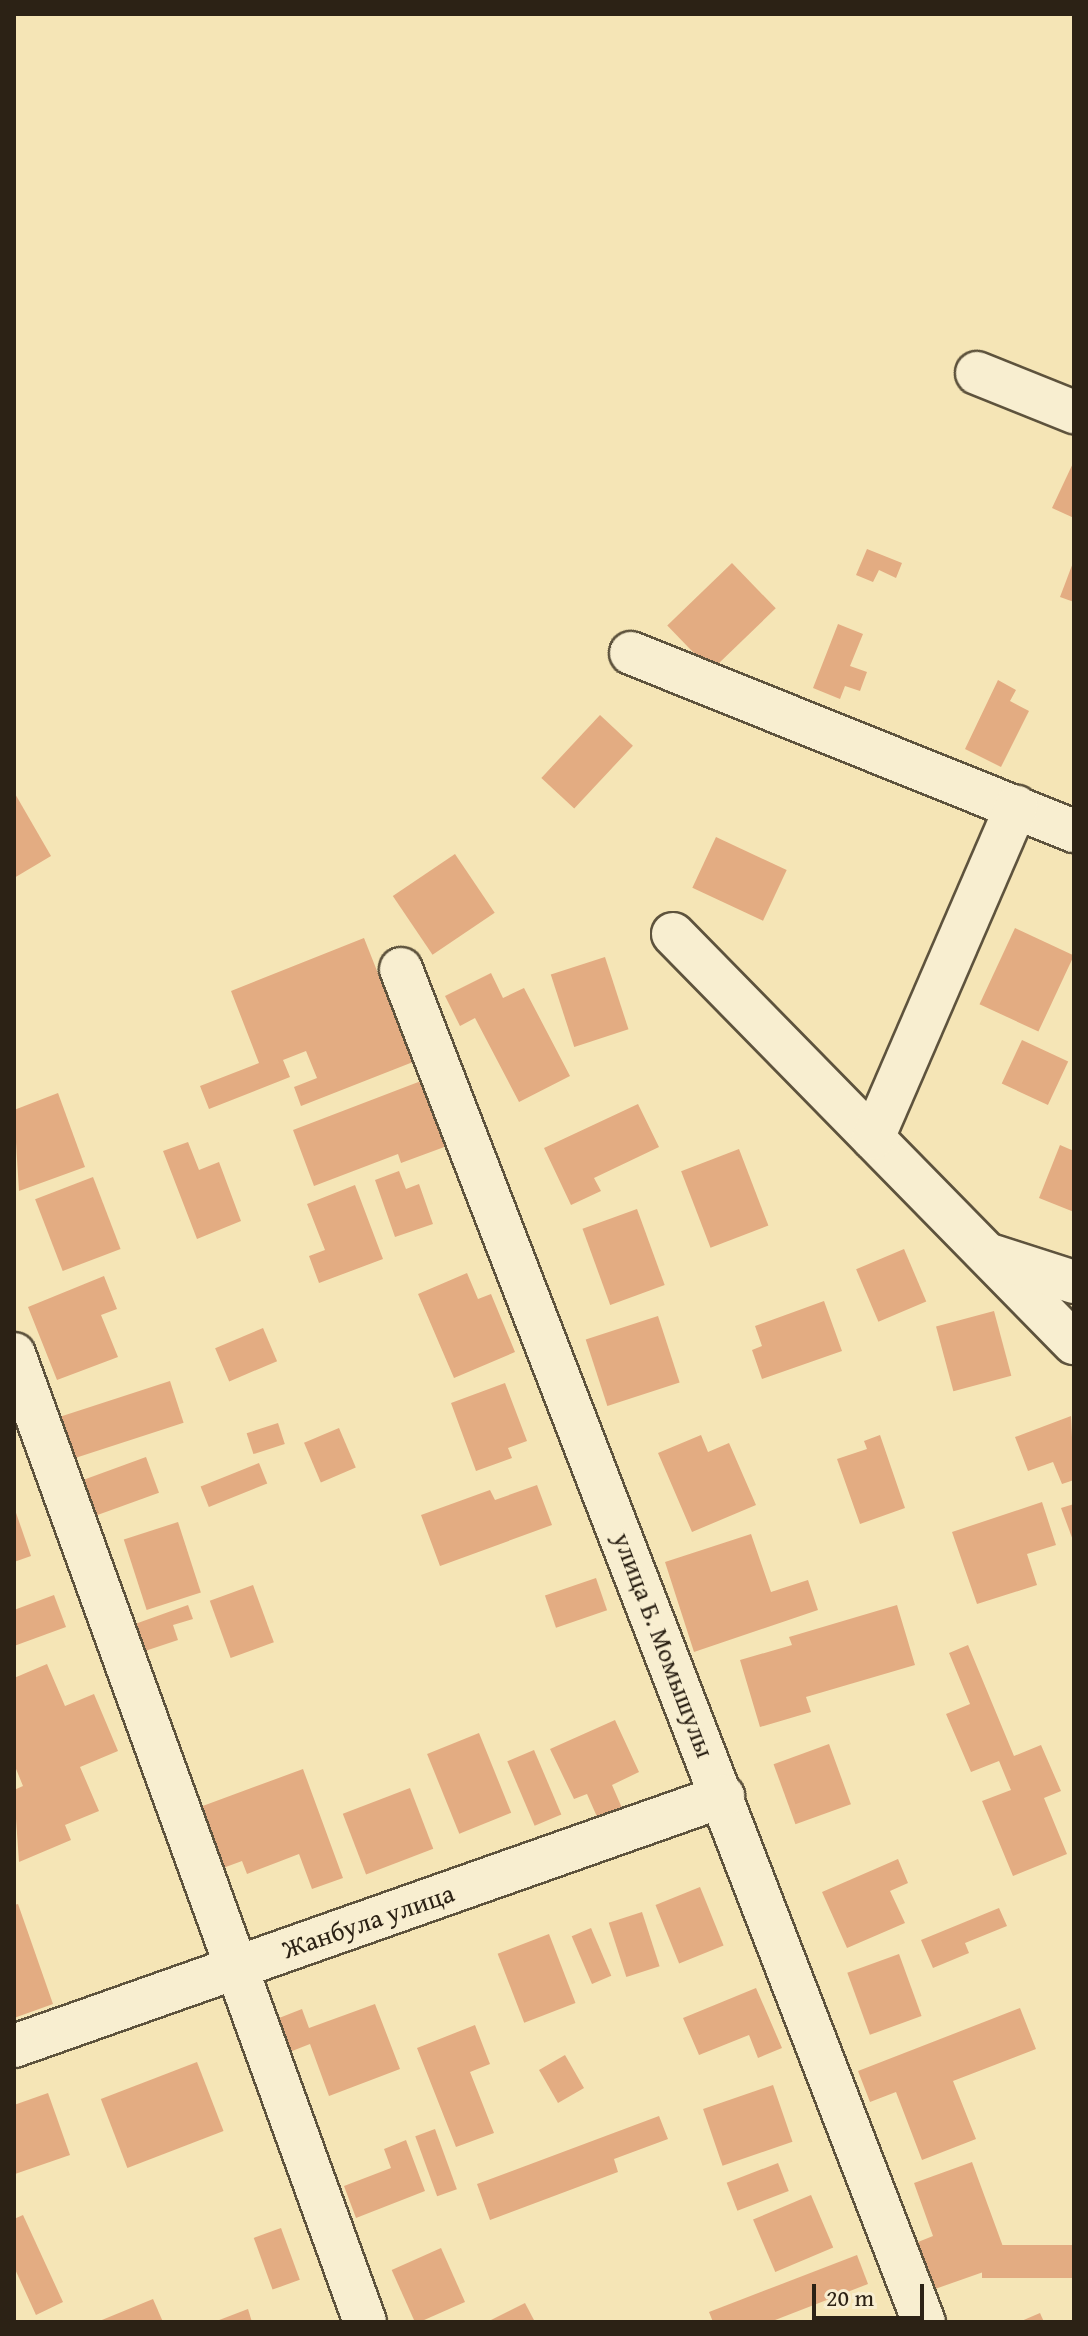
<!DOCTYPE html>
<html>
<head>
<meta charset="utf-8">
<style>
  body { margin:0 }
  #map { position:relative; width:1088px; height:2336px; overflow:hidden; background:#f5e5b6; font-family:"Gentium Book Plus",serif }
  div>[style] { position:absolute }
  .building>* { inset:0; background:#e3ac82; transform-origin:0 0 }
  .roads { filter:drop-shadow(2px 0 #5e533d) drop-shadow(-2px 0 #5e533d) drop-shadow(0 2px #5e533d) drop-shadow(0 -2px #5e533d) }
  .minor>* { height:42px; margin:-21px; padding:0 21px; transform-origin:21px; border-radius:21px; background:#f8eed0 }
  span { translate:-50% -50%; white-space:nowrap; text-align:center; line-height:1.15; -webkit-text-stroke:8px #f8eed0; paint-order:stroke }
  .street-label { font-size:26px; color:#2c2215 }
  .frame { position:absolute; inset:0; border:16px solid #2c2215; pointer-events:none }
  .scale { position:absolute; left:812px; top:2284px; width:112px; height:36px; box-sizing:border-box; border:4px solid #2c2215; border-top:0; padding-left:10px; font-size:24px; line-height:28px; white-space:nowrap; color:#2c2215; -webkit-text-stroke:6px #f8eed0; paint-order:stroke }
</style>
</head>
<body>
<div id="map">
  <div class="building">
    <i style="clip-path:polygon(1074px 461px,1074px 518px,1052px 508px)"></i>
    <i style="clip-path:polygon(867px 549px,902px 563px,896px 578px,879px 570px,873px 582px,856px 575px)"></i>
    <i style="clip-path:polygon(1074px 560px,1074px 602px,1060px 597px)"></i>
    <i style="left:732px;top:563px;width:63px;height:90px;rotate:46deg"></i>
    <i style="clip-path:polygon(838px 624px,863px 634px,850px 666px,867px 672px,860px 691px,845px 686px,840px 699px,813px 688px)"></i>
    <i style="clip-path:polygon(998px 680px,1016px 690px,1010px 701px,1029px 711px,1001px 767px,965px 749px)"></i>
    <i style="left:600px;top:715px;width:45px;height:86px;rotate:43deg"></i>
    <i style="clip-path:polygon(14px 792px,51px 856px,14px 878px)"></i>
    <i style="left:716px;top:837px;width:78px;height:56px;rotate:25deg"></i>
    <i style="left:455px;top:854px;width:71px;height:75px;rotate:56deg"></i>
    <i style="left:1015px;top:928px;width:65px;height:84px;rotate:25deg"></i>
    <i style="clip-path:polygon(364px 938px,413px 1062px,301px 1106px,294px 1087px,317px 1078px,306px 1051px,283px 1060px,290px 1077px,209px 1109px,200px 1086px,259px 1063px,231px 991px)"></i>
    <i style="left:605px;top:957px;width:76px;height:57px;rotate:72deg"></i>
    <i style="clip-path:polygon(491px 973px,503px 998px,524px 988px,570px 1076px,519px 1102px,475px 1018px,460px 1026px,445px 996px)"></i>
    <i style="left:1022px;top:1040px;width:51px;height:48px;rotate:25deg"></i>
    <i style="clip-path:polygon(421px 1081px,447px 1146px,401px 1163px,398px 1154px,314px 1186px,293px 1130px)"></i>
    <i style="clip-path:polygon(58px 1093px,85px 1167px,19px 1191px,14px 1110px)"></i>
    <i style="clip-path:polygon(638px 1104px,659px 1147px,594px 1178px,601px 1191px,571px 1205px,544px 1148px)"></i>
    <i style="clip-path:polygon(188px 1142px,199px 1170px,219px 1162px,241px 1221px,197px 1239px,163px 1151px)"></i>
    <i style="clip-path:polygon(1060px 1145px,1074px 1151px,1074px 1212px,1039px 1198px)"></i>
    <i style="left:739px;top:1149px;width:82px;height:62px;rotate:69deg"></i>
    <i style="clip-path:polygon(399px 1171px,406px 1189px,419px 1184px,433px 1224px,395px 1237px,375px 1180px)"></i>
    <i style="left:93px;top:1177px;width:77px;height:62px;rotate:69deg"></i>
    <i style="clip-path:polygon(355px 1185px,383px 1259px,319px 1283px,309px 1256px,325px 1250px,307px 1204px)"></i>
    <i style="left:637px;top:1209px;width:81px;height:58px;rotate:70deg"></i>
    <i style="left:904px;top:1249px;width:57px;height:52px;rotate:67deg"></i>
    <i style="clip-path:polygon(467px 1273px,478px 1299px,491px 1294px,515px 1352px,454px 1378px,418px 1294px)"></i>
    <i style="clip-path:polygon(104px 1276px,117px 1309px,101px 1315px,118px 1357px,57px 1380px,28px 1307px)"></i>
    <i style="clip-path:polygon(824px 1301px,842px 1351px,762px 1379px,752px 1350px,762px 1346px,755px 1326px)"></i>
    <i style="left:994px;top:1311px;width:67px;height:60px;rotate:75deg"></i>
    <i style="left:658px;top:1316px;width:70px;height:76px;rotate:72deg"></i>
    <i style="left:263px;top:1328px;width:36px;height:52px;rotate:67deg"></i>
    <i style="left:170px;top:1381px;width:44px;height:118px;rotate:72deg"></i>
    <i style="clip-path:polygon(505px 1383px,527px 1441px,508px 1448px,512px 1458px,476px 1471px,451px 1403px)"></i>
    <i style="clip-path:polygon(1071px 1416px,1074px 1480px,1062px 1484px,1053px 1462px,1028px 1471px,1015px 1437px)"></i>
    <i style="left:278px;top:1423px;width:22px;height:33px;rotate:72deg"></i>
    <i style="left:339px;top:1428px;width:43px;height:38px;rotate:67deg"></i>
    <i style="clip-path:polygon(701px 1435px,708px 1452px,729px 1443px,756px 1505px,692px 1532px,658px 1453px)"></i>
    <i style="clip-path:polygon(880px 1435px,905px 1508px,860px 1524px,837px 1459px,867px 1449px,864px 1441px)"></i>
    <i style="left:146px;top:1457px;width:38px;height:75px;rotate:70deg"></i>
    <i style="left:259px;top:1463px;width:22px;height:63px;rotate:68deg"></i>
    <i style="clip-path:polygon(537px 1485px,552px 1525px,440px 1566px,421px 1515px,490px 1490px,495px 1500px)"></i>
    <i style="clip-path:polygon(1042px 1502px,1056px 1545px,1027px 1554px,1037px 1585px,977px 1604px,952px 1532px)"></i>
    <i style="clip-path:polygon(1074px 1504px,1074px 1543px,1061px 1508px)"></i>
    <i style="clip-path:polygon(14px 1507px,31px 1556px,14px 1562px)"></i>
    <i style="left:178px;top:1522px;width:74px;height:57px;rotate:72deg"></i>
    <i style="clip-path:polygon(751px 1534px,771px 1592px,808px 1580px,818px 1610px,694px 1652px,665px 1562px)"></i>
    <i style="left:596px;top:1578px;width:34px;height:54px;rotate:71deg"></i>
    <i style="left:253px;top:1585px;width:61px;height:46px;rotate:70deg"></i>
    <i style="clip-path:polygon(54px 1595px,66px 1627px,14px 1646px,14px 1610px)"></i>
    <i style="clip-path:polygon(188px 1605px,193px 1619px,173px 1625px,178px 1640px,145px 1651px,135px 1624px)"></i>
    <i style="clip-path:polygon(897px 1605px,915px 1665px,806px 1697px,811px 1712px,760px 1727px,740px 1660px,792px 1645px,789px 1637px)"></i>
    <i style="clip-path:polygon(968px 1645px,1014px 1756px,1041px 1745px,1061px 1791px,1044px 1798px,1067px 1854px,1013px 1876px,982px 1801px,1011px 1790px,999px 1761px,971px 1772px,946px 1714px,970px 1704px,949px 1653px)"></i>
    <i style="clip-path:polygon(47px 1664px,65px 1706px,94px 1694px,118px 1751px,80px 1767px,99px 1811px,65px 1825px,71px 1840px,19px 1862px,14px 1790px,23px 1786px,14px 1764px,14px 1678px)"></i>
    <i style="clip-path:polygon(615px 1720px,639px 1772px,612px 1785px,622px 1808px,598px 1819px,587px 1794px,574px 1799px,550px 1749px)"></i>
    <i style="left:479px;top:1733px;width:86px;height:56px;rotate:68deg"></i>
    <i style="left:829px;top:1744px;width:64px;height:59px;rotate:70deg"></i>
    <i style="left:534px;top:1750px;width:70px;height:29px;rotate:67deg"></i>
    <i style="clip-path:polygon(303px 1769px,343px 1878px,312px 1889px,299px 1854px,247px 1874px,242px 1861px,223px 1868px,200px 1807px)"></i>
    <i style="left:410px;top:1788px;width:65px;height:72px;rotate:69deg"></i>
    <i style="clip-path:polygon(898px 1859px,908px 1883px,890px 1891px,905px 1923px,847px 1948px,822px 1892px)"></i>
    <i style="left:700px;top:1887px;width:63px;height:48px;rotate:68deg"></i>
    <i style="clip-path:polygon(18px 1904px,53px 2004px,14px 2018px,14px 1905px)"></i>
    <i style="clip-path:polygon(999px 1908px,1007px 1926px,965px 1943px,969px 1953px,933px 1968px,921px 1940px)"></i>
    <i style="left:642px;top:1912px;width:57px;height:35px;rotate:72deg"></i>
    <i style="left:591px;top:1928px;width:52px;height:21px;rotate:67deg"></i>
    <i style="left:549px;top:1934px;width:74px;height:55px;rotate:69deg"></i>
    <i style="left:899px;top:1954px;width:66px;height:55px;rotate:70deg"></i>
    <i style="clip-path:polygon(756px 1988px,782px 2048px,758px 2058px,749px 2035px,699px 2055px,683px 2018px)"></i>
    <i style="clip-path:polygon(375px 2004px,400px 2069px,329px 2096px,310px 2044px,287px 2053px,274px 2020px,302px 2009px,309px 2028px)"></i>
    <i style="clip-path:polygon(1020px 2008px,1036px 2049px,953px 2081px,976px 2139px,922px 2160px,896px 2092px,870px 2102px,858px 2071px)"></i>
    <i style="clip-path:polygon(475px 2025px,490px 2064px,470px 2072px,494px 2133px,456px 2147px,417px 2048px)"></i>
    <i style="left:565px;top:2055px;width:38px;height:30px;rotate:60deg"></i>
    <i style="left:197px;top:2062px;width:74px;height:103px;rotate:69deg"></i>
    <i style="left:773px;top:2085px;width:60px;height:74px;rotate:71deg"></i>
    <i style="clip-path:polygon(48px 2093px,70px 2155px,15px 2174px,14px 2105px)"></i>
    <i style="clip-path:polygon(659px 2116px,668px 2139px,614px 2159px,618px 2172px,490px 2220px,477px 2184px)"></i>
    <i style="left:435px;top:2129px;width:64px;height:21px;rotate:70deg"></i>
    <i style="clip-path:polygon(406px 2140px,425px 2191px,356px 2218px,344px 2186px,391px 2168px,384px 2149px)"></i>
    <i style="clip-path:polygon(972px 2162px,1009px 2263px,935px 2289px,918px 2242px,933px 2236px,914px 2183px)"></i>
    <i style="left:778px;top:2163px;width:30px;height:55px;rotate:69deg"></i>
    <i style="left:811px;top:2195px;width:57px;height:63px;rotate:67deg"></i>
    <i style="clip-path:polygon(23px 2215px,63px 2302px,36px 2315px,14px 2267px,14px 2219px)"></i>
    <i style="left:281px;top:2228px;width:55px;height:29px;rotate:70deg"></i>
    <i style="left:1074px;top:2245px;width:33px;height:92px;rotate:90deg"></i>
    <i style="left:441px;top:2248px;width:59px;height:54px;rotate:66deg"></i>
    <i style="clip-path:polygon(857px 2255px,868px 2284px,770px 2322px,713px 2322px,709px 2312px)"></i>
    <i style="clip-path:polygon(153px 2299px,163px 2322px,97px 2322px)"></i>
    <i style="clip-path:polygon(525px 2303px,535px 2322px,487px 2322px)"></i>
    <i style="clip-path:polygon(248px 2309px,252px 2322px,214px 2322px)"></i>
    <i style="clip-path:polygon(1040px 2313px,1044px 2322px,1019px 2322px)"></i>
  </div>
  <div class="roads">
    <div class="minor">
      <i style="left:977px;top:373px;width:105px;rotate:21.9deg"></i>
      <i style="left:631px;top:653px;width:477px;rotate:21.9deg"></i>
      <i style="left:673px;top:934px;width:573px;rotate:45.57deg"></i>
      <i style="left:401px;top:969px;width:1451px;rotate:68.87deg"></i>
      <i style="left:873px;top:1138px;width:361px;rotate:-66.6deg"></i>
      <i style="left:993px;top:1256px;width:85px;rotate:17.8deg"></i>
      <i style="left:14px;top:1354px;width:1030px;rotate:70.07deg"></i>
      <i style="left:14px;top:2046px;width:752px;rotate:-19.42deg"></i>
    </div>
  </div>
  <div class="street-label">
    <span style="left:664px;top:1645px;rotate:69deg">улица Б. Момышулы</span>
    <span style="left:368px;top:1921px;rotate:-19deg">Жанбула улица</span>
  </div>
  <div class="frame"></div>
  <div class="scale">20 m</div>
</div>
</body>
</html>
